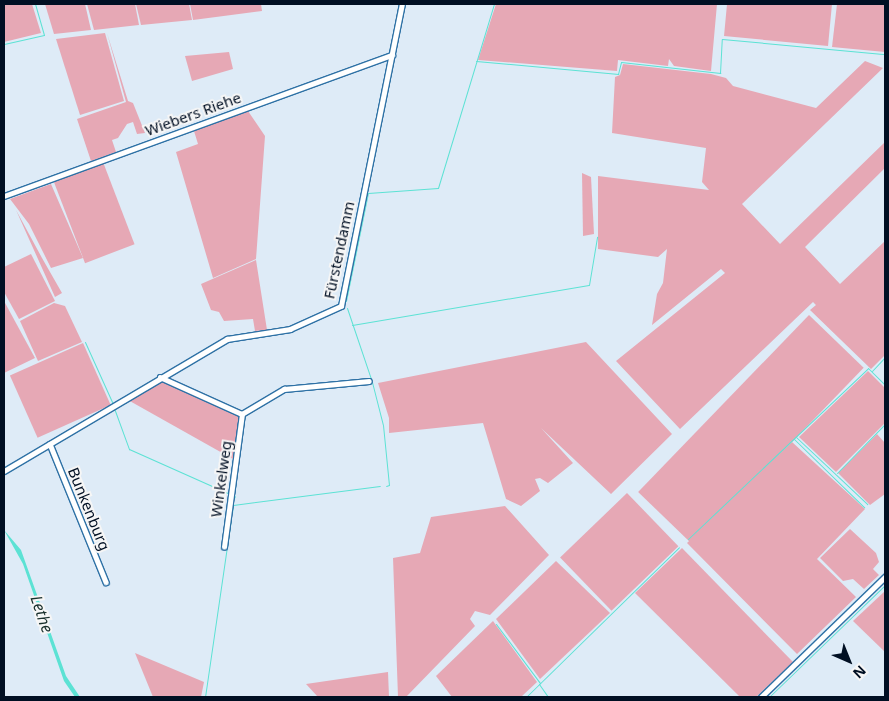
<!DOCTYPE html>
<html>
<head>
<meta charset="utf-8">
<style>
  body { margin:0 }
  #map { position:relative; width:889px; height:701px; overflow:hidden; background:#deebf7; font-family:"Noto Sans",sans-serif }
  div>[style] { position:absolute }
  .green>* { inset:0; background:#e6a8b5; transform-origin:0 0 }
  .water>* { inset:0; background:#5ce2d4 }
  .stream>* { height:1px; margin:-0.5px; padding:0 0.5px; transform-origin:0.5px; border-radius:0.5px; background:#5ce2d4 }
  .roads { filter:drop-shadow(1px 0 #2e71a5) drop-shadow(-1px 0 #2e71a5) drop-shadow(0 1px #2e71a5) drop-shadow(0 -1px #2e71a5) }
  .street>* { height:4.5px; margin:-2.25px; padding:0 2.25px; transform-origin:2.25px; border-radius:2.25px; background:#fff }
  span { translate:-50% -50%; white-space:nowrap; text-align:center; line-height:1.15; -webkit-text-stroke:4px #f6f6f6; paint-order:stroke }
  .street-label { font-size:15px; color:#000f23 }
  .water-label { font-size:16px; color:#19302d; font-style:italic }
  .frame { position:absolute; inset:0; border:5px solid #000f23; pointer-events:none }
  .north { position:absolute; left:824px; top:636px; width:50px; height:50px; -webkit-text-stroke:4px #f6f6f6; paint-order:stroke; rotate:136deg; font-size:14px; font-weight:700; line-height:20px; text-align:center; color:#000f23 }
  .north::after { content:''; display:block; margin:auto; width:18px; height:22px; background:#000f23; clip-path:polygon(50% 0,100% 100%,50% 72%,0 100%) }
</style>
</head>
<body>
<div id="map">
  <div class="green">
    <i style="clip-path:polygon(4px 4px,32px 4px,41px 33px,4px 42px)"></i>
    <i style="clip-path:polygon(45px 4px,85px 4px,91px 30px,54px 34px)"></i>
    <i style="clip-path:polygon(87px 4px,135px 4px,139px 25px,94px 30px)"></i>
    <i style="clip-path:polygon(136px 4px,189px 4px,192px 20px,141px 25px)"></i>
    <i style="clip-path:polygon(190px 4px,261px 4px,262px 11px,193px 20px)"></i>
    <i style="clip-path:polygon(496px 4px,717px 4px,711px 71px,674px 66px,669px 59px,668px 66px,618px 60px,617px 71px,478px 60px)"></i>
    <i style="clip-path:polygon(727px 4px,832px 4px,828px 46px,724px 36px)"></i>
    <i style="clip-path:polygon(837px 4px,885px 4px,885px 52px,832px 47px)"></i>
    <i style="clip-path:polygon(105px 33px,124px 101px,80px 115px,56px 39px)"></i>
    <i style="clip-path:polygon(107px 33px,128px 101px,133px 103px,145px 133px,137px 134px,133px 122px,127px 124px,118px 138px,112px 140px,116px 152px,91px 161px,77px 119px,126px 102px)"></i>
    <i style="clip-path:polygon(229px 52px,233px 69px,192px 81px,185px 56px)"></i>
    <i style="clip-path:polygon(865px 61px,883px 68px,742px 204px,780px 244px,885px 142px,885px 168px,805px 247px,840px 284px,885px 241px,885px 355px,871px 369px,810px 310px,816px 305px,813px 302px,680px 429px,616px 361px,725px 273px,721px 269px,652px 325px,657px 294px,663px 283px,667px 249px,658px 257px,598px 249px,598px 176px,709px 190px,702px 182px,706px 148px,612px 133px,615px 77px,620px 75px,623px 64px,711px 74px,726px 78px,733px 86px,816px 108px)"></i>
    <i style="clip-path:polygon(248px 111px,265px 136px,256px 259px,213px 278px,176px 152px,198px 144px,194px 131px)"></i>
    <i style="left:103px;top:162px;width:88px;height:53px;rotate:69deg"></i>
    <i style="clip-path:polygon(582px 173px,591px 177px,594px 234px,583px 236px)"></i>
    <i style="clip-path:polygon(51px 184px,83px 258px,51px 268px,29px 224px,10px 199px)"></i>
    <i style="clip-path:polygon(16px 210px,42px 258px,62px 293px,55px 297px)"></i>
    <i style="clip-path:polygon(31px 254px,55px 301px,19px 319px,4px 292px,4px 267px)"></i>
    <i style="clip-path:polygon(256px 260px,267px 330px,255px 331px,253px 319px,224px 321px,219px 312px,211px 310px,201px 284px)"></i>
    <i style="clip-path:polygon(4px 301px,35px 358px,4px 373px)"></i>
    <i style="clip-path:polygon(54px 303px,65px 306px,82px 342px,38px 361px,20px 321px)"></i>
    <i style="left:809px;top:315px;width:76px;height:246px;rotate:44deg"></i>
    <i style="clip-path:polygon(586px 342px,672px 434px,611px 494px,541px 428px,573px 463px,548px 483px,540px 478px,535px 479px,540px 491px,521px 506px,506px 499px,483px 423px,389px 433px,389px 418px,378px 383px)"></i>
    <i style="left:83px;top:343px;width:68px;height:80px;rotate:66deg"></i>
    <i style="clip-path:polygon(868px 371px,885px 388px,885px 423px,836px 472px,799px 437px)"></i>
    <i style="clip-path:polygon(160px 381px,239px 417px,233px 459px,128px 400px)"></i>
    <i style="clip-path:polygon(877px 434px,885px 443px,885px 494px,870px 505px,838px 473px)"></i>
    <i style="clip-path:polygon(792px 442px,865px 509px,817px 559px,856px 597px,797px 654px,687px 543px)"></i>
    <i style="left:627px;top:493px;width:74px;height:93px;rotate:46deg"></i>
    <i style="clip-path:polygon(505px 506px,549px 555px,490px 615px,475px 611px,470px 619px,475px 626px,406px 697px,398px 697px,393px 558px,420px 553px,431px 517px)"></i>
    <i style="clip-path:polygon(850px 529px,876px 553px,879px 562px,873px 569px,879px 575px,864px 589px,853px 579px,843px 581px,820px 558px)"></i>
    <i style="clip-path:polygon(682px 548px,793px 662px,756px 697px,740px 697px,635px 593px)"></i>
    <i style="clip-path:polygon(556px 561px,610px 613px,540px 679px,496px 619px)"></i>
    <i style="clip-path:polygon(885px 591px,885px 652px,853px 621px)"></i>
    <i style="clip-path:polygon(493px 621px,537px 682px,521px 697px,452px 697px,436px 676px)"></i>
    <i style="clip-path:polygon(135px 653px,204px 682px,201px 697px,153px 697px)"></i>
    <i style="clip-path:polygon(388px 672px,389px 697px,318px 697px,306px 684px)"></i>
  </div>
  <div class="water">
    <i style="clip-path:polygon(4px 530px,21px 550px,66px 676px,80px 697px,75px 697px,64px 681px,23px 564px)"></i>
  </div>
  <div class="stream">
    <i style="left:4px;top:44px;width:41px;rotate:-12.7deg"></i>
    <i style="left:44px;top:35px;width:32px;rotate:-106deg"></i>
    <i style="left:476px;top:61px;width:143px;rotate:5.2deg"></i>
    <i style="left:618px;top:74px;width:12px;rotate:-76deg"></i>
    <i style="left:621px;top:62px;width:100px;rotate:6.3deg"></i>
    <i style="left:720px;top:73px;width:34px;rotate:-87deg"></i>
    <i style="left:722px;top:39px;width:164px;rotate:5.3deg"></i>
    <i style="left:346px;top:301px;width:110px;rotate:-78.5deg"></i>
    <i style="left:368px;top:193px;width:70px;rotate:-4.1deg"></i>
    <i style="left:438px;top:188px;width:192px;rotate:-73.1deg"></i>
    <i style="left:347px;top:308px;width:75px;rotate:71.3deg"></i>
    <i style="left:352px;top:325px;width:240px;rotate:-9.6deg"></i>
    <i style="left:589px;top:285px;width:49px;rotate:-80.5deg"></i>
    <i style="left:85px;top:342px;width:68px;rotate:65.7deg"></i>
    <i style="left:872px;top:371px;width:19px;rotate:-47deg"></i>
    <i style="left:372px;top:382px;width:44px;rotate:75.7deg"></i>
    <i style="left:383px;top:425px;width:60px;rotate:84.3deg"></i>
    <i style="left:389px;top:485px;width:3px;rotate:162deg"></i>
    <i style="left:114px;top:408px;width:44px;rotate:69.9deg"></i>
    <i style="left:129px;top:449px;width:108px;rotate:24deg"></i>
    <i style="left:796px;top:437px;width:98px;rotate:43.3deg"></i>
    <i style="left:794px;top:439px;width:98px;rotate:44.2deg"></i>
    <i style="left:837px;top:473px;width:69px;rotate:-45.6deg"></i>
    <i style="left:234px;top:498px;width:2px;rotate:-63deg"></i>
    <i style="left:232px;top:513px;width:8px;rotate:-83deg"></i>
    <i style="left:233px;top:505px;width:148px;rotate:-7.4deg"></i>
    <i style="left:688px;top:539px;width:248px;rotate:-43.5deg"></i>
    <i style="left:868px;top:368px;width:24px;rotate:45deg"></i>
    <i style="left:496px;top:624px;width:74px;rotate:53.3deg"></i>
    <i style="left:539px;top:684px;width:16px;rotate:55deg"></i>
    <i style="left:205px;top:697px;width:180px;rotate:-81.7deg"></i>
    <i style="left:526px;top:697px;width:214px;rotate:-44.4deg"></i>
    <i style="left:769px;top:697px;width:161px;rotate:-44deg"></i>
  </div>
  <div class="roads">
    <div class="street">
      <i style="left:4px;top:196px;width:413px;rotate:-20deg"></i>
      <i style="left:160px;top:377px;width:90px;rotate:24.3deg"></i>
      <i style="left:242px;top:414px;width:49px;rotate:-30.8deg"></i>
      <i style="left:284px;top:389px;width:85px;rotate:-5.4deg"></i>
      <i style="left:50px;top:444px;width:149px;rotate:67.9deg"></i>
      <i style="left:4px;top:471px;width:259px;rotate:-30.6deg"></i>
      <i style="left:227px;top:339px;width:64px;rotate:-9deg"></i>
      <i style="left:290px;top:329px;width:56px;rotate:-24.3deg"></i>
      <i style="left:341px;top:306px;width:308px;rotate:-78.6deg"></i>
      <i style="left:224px;top:547px;width:134px;rotate:-82.3deg"></i>
      <i style="left:761px;top:697px;width:173px;rotate:-44.1deg"></i>
    </div>
  </div>
  <div class="street-label">
    <span style="left:193px;top:114px;rotate:-20deg">Wiebers Riehe</span>
    <span style="left:339px;top:250px;rotate:-78deg">Fürstendamm</span>
    <span style="left:221px;top:479px;rotate:-82deg">Winkelweg</span>
    <span style="left:89px;top:509px;rotate:68deg">Bunkenburg</span>
  </div>
  <div class="water-label">
    <span style="left:42px;top:614px;rotate:71deg">Lethe</span>
  </div>
  <div class="frame"></div>
  <div class="north">N</div>
</div>
</body>
</html>
